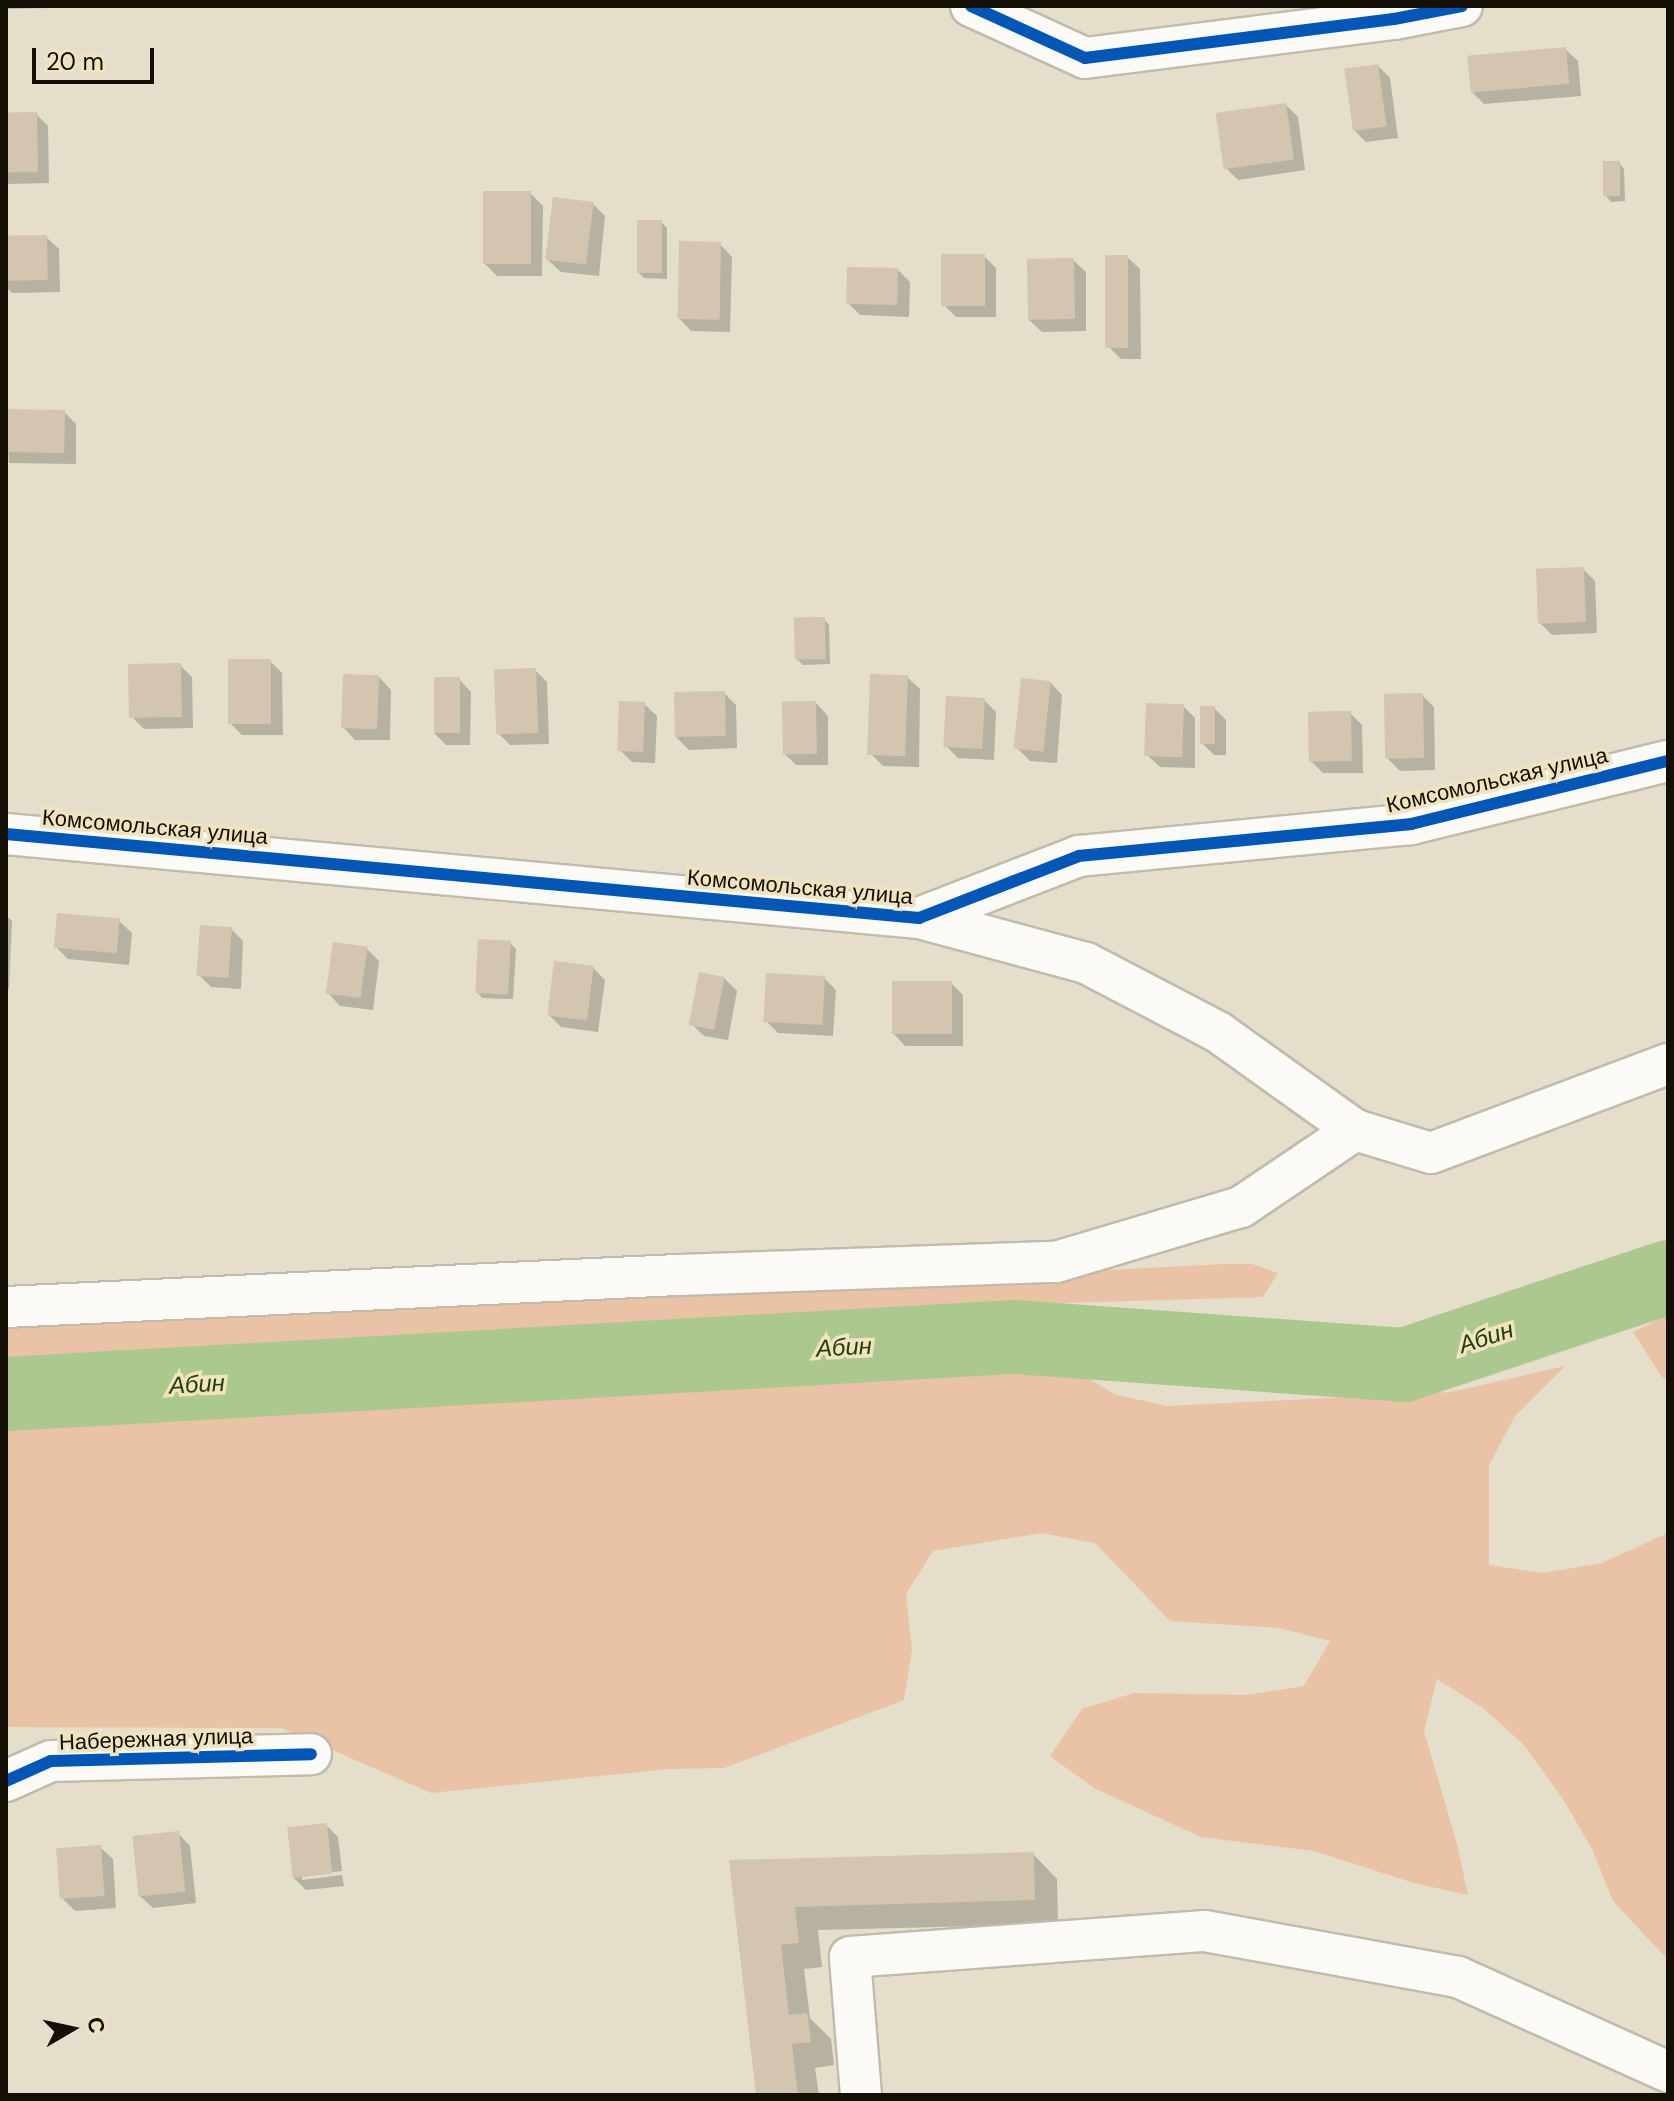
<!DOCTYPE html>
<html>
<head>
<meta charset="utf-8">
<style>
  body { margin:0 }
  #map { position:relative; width:1674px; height:2101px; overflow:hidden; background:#e4deca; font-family:"DM Sans",sans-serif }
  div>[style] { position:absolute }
  .green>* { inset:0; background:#eac2a5 }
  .shadow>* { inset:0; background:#0003 }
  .river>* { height:74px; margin:-37px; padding:0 37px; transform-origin:37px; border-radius:37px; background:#abc88e }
  .building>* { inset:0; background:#d3c5af; transform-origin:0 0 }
  .roads { filter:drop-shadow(2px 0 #c0bbac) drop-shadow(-2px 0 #c0bbac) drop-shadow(0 2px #c0bbac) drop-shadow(0 -2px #c0bbac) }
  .minor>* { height:40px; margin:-20px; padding:0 20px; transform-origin:20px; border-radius:20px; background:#fbfaf7 }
  .cycleway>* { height:12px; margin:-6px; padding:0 6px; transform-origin:6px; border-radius:6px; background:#0057b8 }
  span { translate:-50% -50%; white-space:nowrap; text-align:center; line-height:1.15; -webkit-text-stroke:7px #efe3c0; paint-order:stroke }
  .street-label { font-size:22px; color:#130f04 }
  .water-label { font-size:24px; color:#243f0a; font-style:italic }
  .frame { position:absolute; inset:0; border:8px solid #130f04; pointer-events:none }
  .north { position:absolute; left:32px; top:1989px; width:80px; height:80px; -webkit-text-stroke:6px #efe3c0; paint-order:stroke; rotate:81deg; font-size:22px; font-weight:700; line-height:32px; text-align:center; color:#130f04 }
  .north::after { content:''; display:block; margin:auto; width:28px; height:36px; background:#130f04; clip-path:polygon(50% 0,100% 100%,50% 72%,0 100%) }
  .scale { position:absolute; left:32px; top:48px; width:122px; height:36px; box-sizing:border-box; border:4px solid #130f04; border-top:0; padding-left:10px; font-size:24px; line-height:28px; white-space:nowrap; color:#130f04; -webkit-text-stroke:6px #efe3c0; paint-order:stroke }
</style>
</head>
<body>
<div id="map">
  <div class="green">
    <i style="clip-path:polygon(1225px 1264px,1252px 1264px,1278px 1273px,1263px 1297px,841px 1310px,552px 1340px,6px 1365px,6px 1327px)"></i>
    <i style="clip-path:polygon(1668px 1315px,1668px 1380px,1662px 1377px,1633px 1332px)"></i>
    <i style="clip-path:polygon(1067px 1366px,1116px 1395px,1168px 1406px,1451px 1392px,1565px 1366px,1515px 1416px,1489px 1465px,1489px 1565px,1543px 1573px,1602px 1563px,1668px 1533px,1668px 1960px,1613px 1901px,1592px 1849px,1563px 1799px,1523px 1744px,1483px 1708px,1437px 1679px,1424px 1731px,1457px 1844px,1468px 1895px,1414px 1883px,1314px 1851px,1201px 1837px,1094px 1788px,1050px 1756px,1082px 1709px,1134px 1693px,1247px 1695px,1304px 1686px,1330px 1641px,1279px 1628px,1170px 1621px,1095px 1543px,1041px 1533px,933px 1551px,906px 1594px,912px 1649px,904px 1700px,724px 1768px,669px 1769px,431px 1793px,282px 1728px,6px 1727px,6px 1402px,106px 1402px)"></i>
  </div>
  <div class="shadow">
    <i style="clip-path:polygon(6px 6px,51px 6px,51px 8px,6px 9px)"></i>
    <i style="clip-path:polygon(1565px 49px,1578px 61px,1581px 96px,1484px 104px,1472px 92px)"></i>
    <i style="clip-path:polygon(1378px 66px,1390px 78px,1398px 138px,1366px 142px,1354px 130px)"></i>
    <i style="clip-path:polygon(1286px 105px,1298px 117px,1305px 170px,1238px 180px,1226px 168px)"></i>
    <i style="clip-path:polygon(36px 114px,48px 126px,49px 183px,6px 184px,6px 115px)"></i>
    <i style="clip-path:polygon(1619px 163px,1624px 169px,1625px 201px,1611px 202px,1606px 196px)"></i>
    <i style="clip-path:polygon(530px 193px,543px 206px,542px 276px,497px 276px,485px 264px)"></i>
    <i style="clip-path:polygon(593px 204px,605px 216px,599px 276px,561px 272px,548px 260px)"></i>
    <i style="clip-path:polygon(661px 222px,667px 228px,667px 279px,644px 278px,639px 273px)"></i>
    <i style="clip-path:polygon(46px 237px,59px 249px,60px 292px,12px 293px,6px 287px,6px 239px)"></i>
    <i style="clip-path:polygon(720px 244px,732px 257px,730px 332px,691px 331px,679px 318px)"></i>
    <i style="clip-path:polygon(984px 256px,996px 268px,996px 317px,956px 317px,944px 305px)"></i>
    <i style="clip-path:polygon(1127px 257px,1140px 269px,1141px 359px,1121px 359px,1109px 347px)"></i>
    <i style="clip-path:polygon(1073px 260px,1086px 272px,1086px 331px,1042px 332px,1029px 320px)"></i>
    <i style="clip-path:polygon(898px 270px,910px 282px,909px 317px,860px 315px,848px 303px)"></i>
    <i style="clip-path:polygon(6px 411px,64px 412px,76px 424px,76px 464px,9px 463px)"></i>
    <i style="clip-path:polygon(1583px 569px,1595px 581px,1597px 633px,1552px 635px,1540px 623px)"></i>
    <i style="clip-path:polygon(824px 619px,829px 625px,830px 664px,803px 665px,797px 659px)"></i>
    <i style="clip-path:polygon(270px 661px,282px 673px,283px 735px,242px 735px,230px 723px)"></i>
    <i style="clip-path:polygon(180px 665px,192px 677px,193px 728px,144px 729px,132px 717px)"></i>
    <i style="clip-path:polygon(535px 670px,547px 682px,549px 744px,510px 745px,498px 733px)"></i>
    <i style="clip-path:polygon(379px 677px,391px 690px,390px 740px,355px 740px,343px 727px)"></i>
    <i style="clip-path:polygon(907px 677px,920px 689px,919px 767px,883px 766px,871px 754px)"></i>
    <i style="clip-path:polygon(459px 679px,471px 692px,470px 745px,446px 745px,434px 733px)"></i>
    <i style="clip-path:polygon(1050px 682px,1062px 695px,1057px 763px,1030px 761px,1018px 749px)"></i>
    <i style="clip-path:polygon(724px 693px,736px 705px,737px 748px,689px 750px,676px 737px)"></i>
    <i style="clip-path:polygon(1422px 695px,1434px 707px,1435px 770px,1400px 771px,1388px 759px)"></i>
    <i style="clip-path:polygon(984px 700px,996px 712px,994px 760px,958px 758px,946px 746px)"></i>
    <i style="clip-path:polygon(816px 703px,828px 716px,828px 765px,796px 765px,784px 753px)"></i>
    <i style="clip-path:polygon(644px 704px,657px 716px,655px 763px,632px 762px,620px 750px)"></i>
    <i style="clip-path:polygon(1183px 706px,1195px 718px,1195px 768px,1160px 767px,1147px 755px)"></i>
    <i style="clip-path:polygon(1214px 708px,1226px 720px,1226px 755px,1214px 755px,1202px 743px)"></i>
    <i style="clip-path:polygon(1350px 713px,1362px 725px,1363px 773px,1323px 773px,1311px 761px)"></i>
    <i style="clip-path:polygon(6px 915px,12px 921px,9px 989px,6px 989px)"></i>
    <i style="clip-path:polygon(119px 921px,132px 933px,129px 965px,68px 959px,56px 947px)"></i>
    <i style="clip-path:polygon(231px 929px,243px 941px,241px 989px,211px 987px,199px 975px)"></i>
    <i style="clip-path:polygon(510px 943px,516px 949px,513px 999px,482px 998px,477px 992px)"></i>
    <i style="clip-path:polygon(367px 949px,379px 961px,373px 1010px,340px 1006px,328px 993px)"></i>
    <i style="clip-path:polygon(593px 968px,605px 980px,598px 1032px,561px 1027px,549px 1015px)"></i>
    <i style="clip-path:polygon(724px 978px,737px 991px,728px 1040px,704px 1036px,692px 1024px)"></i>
    <i style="clip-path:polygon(824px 978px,836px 990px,833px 1036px,778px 1033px,766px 1021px)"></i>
    <i style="clip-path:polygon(951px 983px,963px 995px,963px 1046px,905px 1046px,893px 1033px)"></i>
    <i style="clip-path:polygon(326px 1825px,338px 1837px,342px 1871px,302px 1875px,302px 1880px,342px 1875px,344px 1886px,306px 1890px,294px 1878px)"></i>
    <i style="clip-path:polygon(178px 1833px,190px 1846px,196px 1903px,153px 1908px,140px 1896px)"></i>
    <i style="clip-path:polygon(100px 1847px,113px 1859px,116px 1908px,75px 1911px,63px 1899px)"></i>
    <i style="clip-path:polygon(1033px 1854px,1057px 1879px,1058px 1924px,818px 1930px,822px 1967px,804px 1969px,810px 2018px,831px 2039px,834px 2065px,815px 2068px,819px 2095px,758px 2095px,731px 1862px)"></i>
  </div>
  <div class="river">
    <i style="left:6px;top:1394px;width:1010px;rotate:-3.24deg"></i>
    <i style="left:1014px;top:1337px;width:391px;rotate:4.1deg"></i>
    <i style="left:1404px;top:1365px;width:278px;rotate:-18.4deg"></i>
  </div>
  <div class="building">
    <i style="left:1566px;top:47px;width:37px;height:99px;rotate:85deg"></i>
    <i style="left:1378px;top:64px;width:63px;height:34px;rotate:82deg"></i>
    <i style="left:1286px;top:103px;width:57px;height:71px;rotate:82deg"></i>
    <i style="left:37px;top:112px;width:60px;height:31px;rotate:89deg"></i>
    <i style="left:1620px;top:161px;width:35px;height:17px;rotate:90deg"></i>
    <i style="left:483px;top:191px;width:48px;height:73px"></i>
    <i style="left:553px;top:197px;width:41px;height:63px;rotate:7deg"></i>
    <i style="left:637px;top:220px;width:25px;height:53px"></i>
    <i style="left:47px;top:235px;width:45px;height:41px;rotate:89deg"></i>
    <i style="left:679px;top:241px;width:42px;height:78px;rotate:1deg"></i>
    <i style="left:985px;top:254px;width:52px;height:44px;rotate:90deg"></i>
    <i style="left:1105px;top:255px;width:23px;height:93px"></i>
    <i style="left:1074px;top:258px;width:61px;height:47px;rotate:89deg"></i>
    <i style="left:847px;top:267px;width:51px;height:37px;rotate:1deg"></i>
    <i style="left:6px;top:409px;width:59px;height:43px;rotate:1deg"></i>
    <i style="left:1584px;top:567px;width:55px;height:48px;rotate:88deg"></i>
    <i style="left:825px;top:617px;width:42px;height:31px;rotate:89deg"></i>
    <i style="left:228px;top:659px;width:43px;height:65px"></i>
    <i style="left:181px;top:663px;width:54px;height:53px;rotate:89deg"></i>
    <i style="left:536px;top:668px;width:65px;height:42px;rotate:88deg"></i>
    <i style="left:343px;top:674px;width:36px;height:54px;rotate:2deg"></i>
    <i style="left:870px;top:674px;width:38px;height:81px;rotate:2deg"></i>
    <i style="left:434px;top:677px;width:26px;height:56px"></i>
    <i style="left:1021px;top:678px;width:30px;height:71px;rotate:6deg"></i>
    <i style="left:725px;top:691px;width:45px;height:51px;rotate:89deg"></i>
    <i style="left:1423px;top:693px;width:65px;height:39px;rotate:89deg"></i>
    <i style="left:946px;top:696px;width:39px;height:51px;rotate:3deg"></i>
    <i style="left:619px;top:701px;width:26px;height:50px;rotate:2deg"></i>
    <i style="left:816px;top:701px;width:53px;height:34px;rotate:89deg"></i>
    <i style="left:1146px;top:703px;width:38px;height:53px;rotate:2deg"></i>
    <i style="left:1200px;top:706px;width:15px;height:38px"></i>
    <i style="left:1351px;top:711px;width:50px;height:43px;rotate:89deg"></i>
    <i style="left:57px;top:913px;width:63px;height:35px;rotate:5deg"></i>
    <i style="left:200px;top:925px;width:32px;height:51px;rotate:4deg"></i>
    <i style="left:478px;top:939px;width:33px;height:54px;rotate:3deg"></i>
    <i style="left:333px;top:942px;width:35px;height:52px;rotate:8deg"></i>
    <i style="left:554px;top:961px;width:40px;height:55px;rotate:7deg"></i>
    <i style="left:699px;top:972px;width:26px;height:54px;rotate:11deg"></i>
    <i style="left:766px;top:973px;width:59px;height:49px;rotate:3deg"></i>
    <i style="left:892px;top:981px;width:60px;height:53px"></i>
    <i style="left:327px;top:1823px;width:51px;height:40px;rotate:84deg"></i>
    <i style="left:179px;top:1831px;width:61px;height:47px;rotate:84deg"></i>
    <i style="left:101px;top:1845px;width:51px;height:45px;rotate:86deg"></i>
    <i style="clip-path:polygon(1034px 1852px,1035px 1900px,795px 1907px,799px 1943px,781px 1945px,789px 2015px,807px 2013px,811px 2042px,792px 2044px,798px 2095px,756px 2095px,729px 1860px)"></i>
  </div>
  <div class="roads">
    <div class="minor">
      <i style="left:971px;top:6px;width:125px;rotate:24.5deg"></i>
      <i style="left:1085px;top:58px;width:311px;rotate:-7.2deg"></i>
      <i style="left:1394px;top:19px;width:69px;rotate:-10.8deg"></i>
      <i style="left:6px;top:834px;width:917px;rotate:5.26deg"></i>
      <i style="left:919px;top:918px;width:172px;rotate:-21.2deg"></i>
      <i style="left:1079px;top:856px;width:334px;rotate:-5.5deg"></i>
      <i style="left:1411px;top:824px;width:265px;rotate:-13.8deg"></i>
      <i style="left:919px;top:918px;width:173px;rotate:15.1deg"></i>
      <i style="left:1086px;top:963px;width:149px;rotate:27.6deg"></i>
      <i style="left:1218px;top:1032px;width:168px;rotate:35.6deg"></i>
      <i style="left:1355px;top:1130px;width:79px;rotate:16.8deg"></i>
      <i style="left:1431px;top:1153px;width:253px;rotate:-20.6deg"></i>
      <i style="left:6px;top:1307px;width:673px;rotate:-2.73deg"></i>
      <i style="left:678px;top:1275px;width:378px;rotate:-2deg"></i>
      <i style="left:1056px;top:1262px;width:193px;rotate:-16.6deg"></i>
      <i style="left:1241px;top:1207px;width:138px;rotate:-34deg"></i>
      <i style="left:6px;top:1781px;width:49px;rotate:-24deg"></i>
      <i style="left:51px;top:1761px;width:260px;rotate:-1.5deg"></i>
      <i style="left:861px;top:2095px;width:138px;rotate:-94.6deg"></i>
      <i style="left:850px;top:1957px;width:356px;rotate:-4.2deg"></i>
      <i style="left:1205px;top:1931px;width:257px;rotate:10.3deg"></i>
      <i style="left:1458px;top:1977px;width:230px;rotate:24.3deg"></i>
    </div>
  </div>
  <div class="cycleway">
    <i style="left:971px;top:6px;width:125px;rotate:24.5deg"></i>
    <i style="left:1085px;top:58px;width:311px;rotate:-7.2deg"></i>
    <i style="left:1394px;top:19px;width:69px;rotate:-10.8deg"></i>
    <i style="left:6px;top:834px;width:917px;rotate:5.26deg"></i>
    <i style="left:919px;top:918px;width:172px;rotate:-21.2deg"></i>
    <i style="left:1079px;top:856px;width:334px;rotate:-5.5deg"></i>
    <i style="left:1411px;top:824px;width:265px;rotate:-13.8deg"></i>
    <i style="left:6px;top:1781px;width:49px;rotate:-24deg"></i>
    <i style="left:51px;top:1761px;width:260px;rotate:-1.5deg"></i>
  </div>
  <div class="street-label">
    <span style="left:1497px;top:780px;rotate:-13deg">Комсомольская улица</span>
    <span style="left:155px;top:827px;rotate:5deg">Комсомольская улица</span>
    <span style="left:800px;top:887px;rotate:5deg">Комсомольская улица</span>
    <span style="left:156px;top:1739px;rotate:-2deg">Набережная улица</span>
  </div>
  <div class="water-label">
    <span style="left:1486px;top:1337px;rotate:-18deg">Абин</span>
    <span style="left:844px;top:1347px;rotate:-3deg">Абин</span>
    <span style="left:197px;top:1384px;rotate:-3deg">Абин</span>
  </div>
  <div class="frame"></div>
  <div class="north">С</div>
  <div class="scale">20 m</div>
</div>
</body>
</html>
